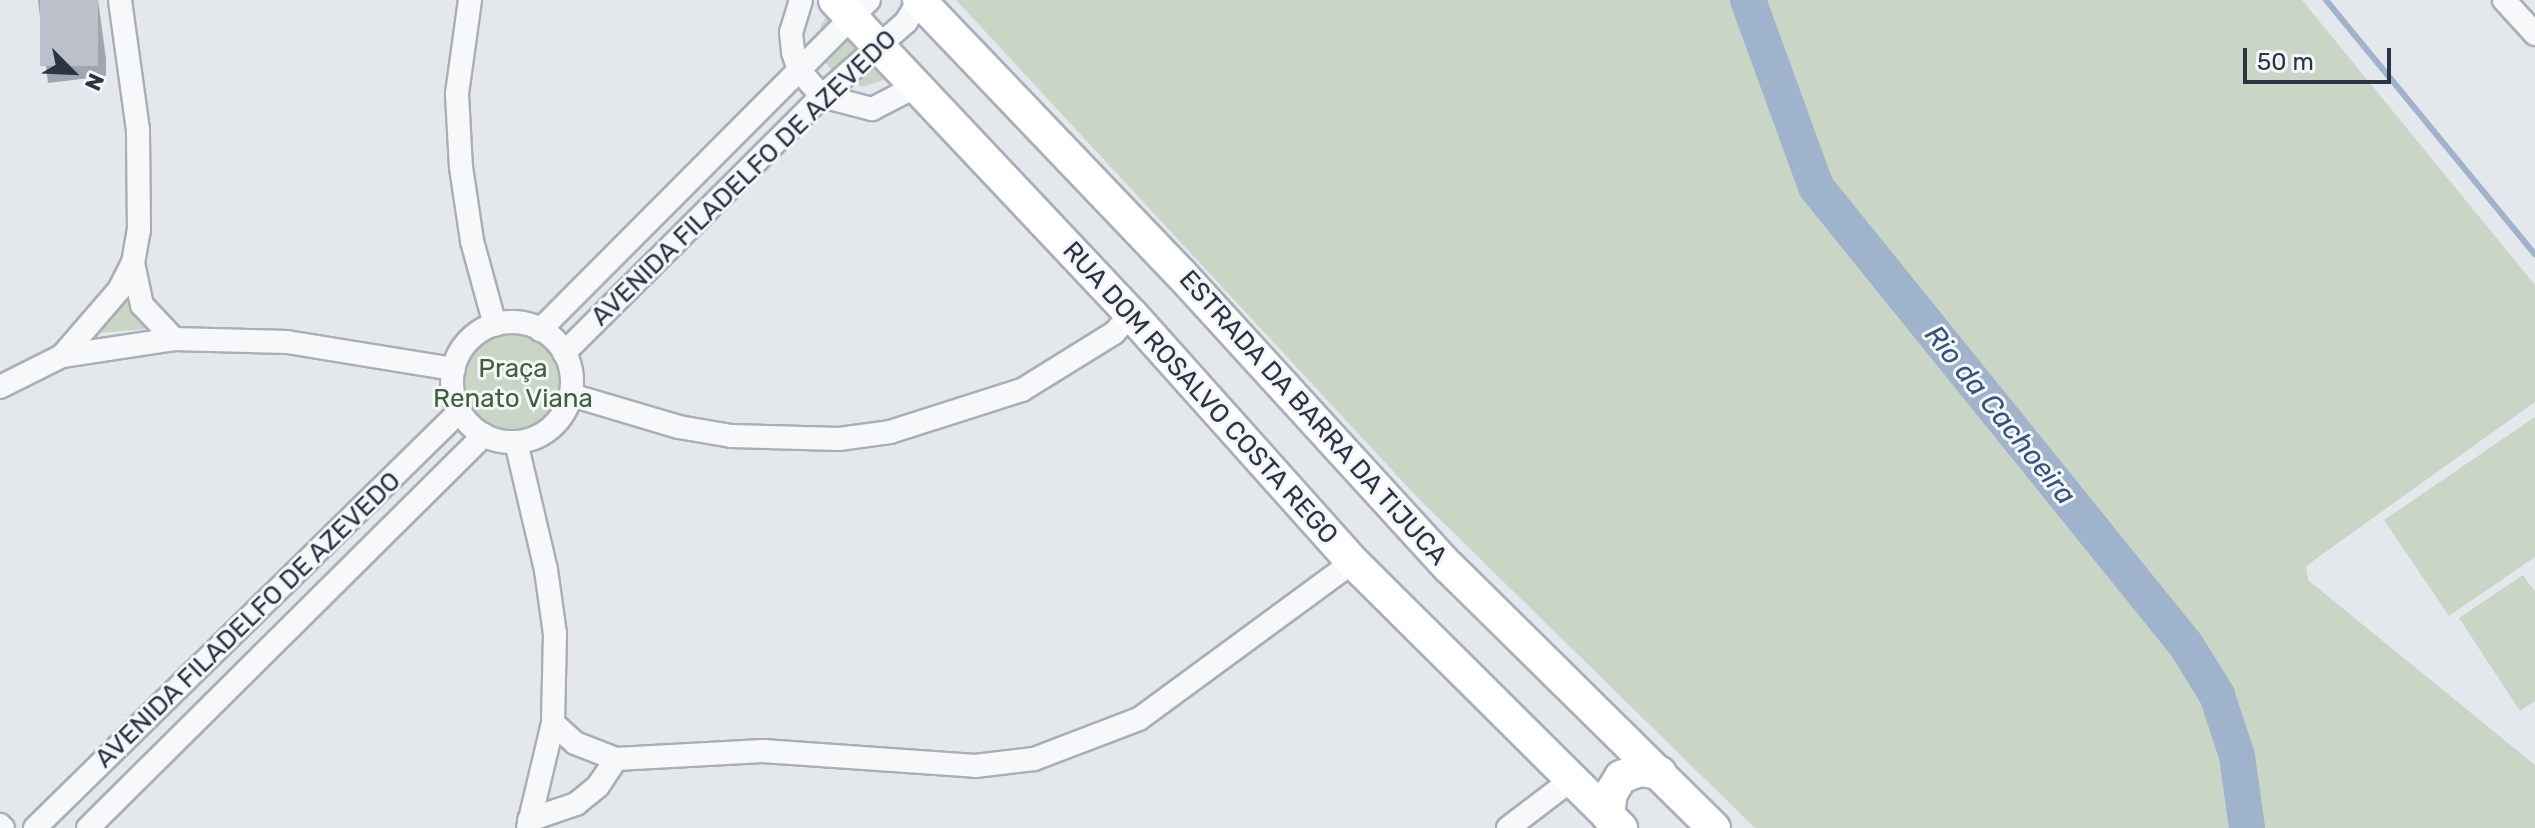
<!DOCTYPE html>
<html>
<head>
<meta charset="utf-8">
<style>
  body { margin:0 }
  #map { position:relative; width:2535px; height:828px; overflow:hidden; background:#e4e7ec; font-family:Rubik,sans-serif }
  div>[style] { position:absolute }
  .green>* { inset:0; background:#c9d6c5 }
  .round { border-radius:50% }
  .stream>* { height:6px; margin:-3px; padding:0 3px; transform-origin:3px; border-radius:3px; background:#9fb4cc }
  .river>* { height:36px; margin:-18px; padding:0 18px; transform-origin:18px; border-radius:18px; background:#9fb4cc }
  .roads { filter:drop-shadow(2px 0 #a9aeb7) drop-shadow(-2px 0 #a9aeb7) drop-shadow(0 2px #a9aeb7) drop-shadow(0 -2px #a9aeb7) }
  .street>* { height:22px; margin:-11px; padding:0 11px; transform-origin:11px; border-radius:11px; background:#f7f8fa }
  .street>.ring { margin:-11px; padding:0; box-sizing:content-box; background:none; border:22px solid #f7f8fa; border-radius:50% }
  .secondary>* { height:32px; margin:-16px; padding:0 16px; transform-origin:16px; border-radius:16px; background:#fff }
  .wall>* { inset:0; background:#a1a5ae }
  .building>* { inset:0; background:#bbc0ca; transform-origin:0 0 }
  span { translate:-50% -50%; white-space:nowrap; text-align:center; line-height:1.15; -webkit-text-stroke:6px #f4f6f9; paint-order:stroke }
  .street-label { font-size:26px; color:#2b3445 }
  .park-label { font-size:26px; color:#3f6138 }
  .water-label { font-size:28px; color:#34527a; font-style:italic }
  .north { position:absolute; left:32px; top:32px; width:80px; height:80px; -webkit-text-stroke:6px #f4f6f9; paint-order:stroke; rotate:114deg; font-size:22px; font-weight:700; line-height:32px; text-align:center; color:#2b3445 }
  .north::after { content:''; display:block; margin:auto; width:28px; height:36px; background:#2b3445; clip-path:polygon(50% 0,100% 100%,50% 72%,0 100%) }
  .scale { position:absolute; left:2243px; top:48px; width:148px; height:36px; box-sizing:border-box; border:4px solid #2b3445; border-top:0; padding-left:10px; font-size:24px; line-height:28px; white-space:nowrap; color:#2b3445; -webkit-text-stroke:6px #f4f6f9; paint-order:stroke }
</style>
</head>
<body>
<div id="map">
  <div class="green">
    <i style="clip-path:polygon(956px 0,2302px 0,2535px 285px,2535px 402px,2306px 566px,2308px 580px,2535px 765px,2535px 828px,1755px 828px,1417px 497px)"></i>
    <i style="clip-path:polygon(829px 12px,890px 78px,862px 87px,836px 77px,820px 54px,821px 25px)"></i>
    <i style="clip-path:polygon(128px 290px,145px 329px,99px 333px)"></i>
    <i class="round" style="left:463px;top:335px;width:100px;height:100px"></i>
    <i style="clip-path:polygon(2535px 417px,2535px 557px,2449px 616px,2384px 520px)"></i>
    <i style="clip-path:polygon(2523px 575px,2535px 592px,2535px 701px,2520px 711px,2459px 618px)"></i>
  </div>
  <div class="stream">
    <i style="left:2326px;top:0;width:329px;rotate:50.6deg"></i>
  </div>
  <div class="river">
    <i style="left:1748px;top:0;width:199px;rotate:70deg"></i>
    <i style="left:1816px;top:187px;width:589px;rotate:51.07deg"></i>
    <i style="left:2186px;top:645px;width:59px;rotate:58.2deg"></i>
    <i style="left:2217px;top:695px;width:64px;rotate:71.8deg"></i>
    <i style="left:2237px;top:756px;width:73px;rotate:82.1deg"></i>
  </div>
  <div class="roads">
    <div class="street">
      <i style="left:470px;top:0;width:95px;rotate:97.9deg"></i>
      <i style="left:457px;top:94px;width:73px;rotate:86.9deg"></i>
      <i style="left:461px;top:167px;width:75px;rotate:81.5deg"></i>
      <i style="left:472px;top:241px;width:87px;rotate:74.7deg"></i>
      <i style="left:801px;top:0;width:34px;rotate:107deg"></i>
      <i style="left:791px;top:32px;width:20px;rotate:84deg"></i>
      <i style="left:793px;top:52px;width:19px;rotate:72deg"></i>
      <i style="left:799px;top:70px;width:35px;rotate:49deg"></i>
      <i style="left:822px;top:96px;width:52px;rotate:14.6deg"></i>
      <i style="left:872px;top:109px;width:51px;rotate:-27.1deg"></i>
      <i style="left:2504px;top:0;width:46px;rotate:47.6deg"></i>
      <i style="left:133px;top:263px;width:43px;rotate:77.9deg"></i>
      <i style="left:142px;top:305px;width:47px;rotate:46.7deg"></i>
      <i class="ring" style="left:452px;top:322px;width:98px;height:98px"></i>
      <i style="left:540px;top:330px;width:466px;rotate:-45.1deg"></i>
      <i style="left:564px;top:353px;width:364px;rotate:-44.9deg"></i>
      <i style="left:822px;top:96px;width:112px;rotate:-41.4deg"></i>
      <i style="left:906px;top:22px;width:26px;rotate:-59deg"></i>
      <i style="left:62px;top:356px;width:87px;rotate:-49.2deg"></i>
      <i style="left:119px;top:290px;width:30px;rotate:-63deg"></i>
      <i style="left:133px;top:263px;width:34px;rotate:-80deg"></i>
      <i style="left:139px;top:230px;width:100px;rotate:-90.6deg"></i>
      <i style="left:138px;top:130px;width:131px;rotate:-97.9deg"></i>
      <i style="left:0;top:387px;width:69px;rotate:-26.6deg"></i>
      <i style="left:62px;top:356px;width:113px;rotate:-8.6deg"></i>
      <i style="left:174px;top:339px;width:113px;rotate:1.5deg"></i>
      <i style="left:287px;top:342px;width:169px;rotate:9.2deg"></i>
      <i style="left:571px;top:395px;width:113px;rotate:16.5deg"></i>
      <i style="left:679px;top:427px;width:53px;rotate:9.8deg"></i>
      <i style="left:731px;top:436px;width:108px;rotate:1.6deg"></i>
      <i style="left:839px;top:439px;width:51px;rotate:-7.8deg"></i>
      <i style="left:890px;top:432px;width:139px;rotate:-17.7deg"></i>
      <i style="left:1022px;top:390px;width:108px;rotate:-31.8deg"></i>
      <i style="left:1114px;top:333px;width:25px;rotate:-48deg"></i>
      <i style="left:516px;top:442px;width:131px;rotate:76.8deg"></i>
      <i style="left:546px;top:570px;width:65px;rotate:82deg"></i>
      <i style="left:555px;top:634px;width:89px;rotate:91.3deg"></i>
      <i style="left:553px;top:723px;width:108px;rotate:103.4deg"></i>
      <i style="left:553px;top:723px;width:30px;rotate:42deg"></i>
      <i style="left:575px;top:743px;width:44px;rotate:21.3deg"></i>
      <i style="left:616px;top:759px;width:147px;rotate:-3.1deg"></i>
      <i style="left:763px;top:751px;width:213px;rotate:4deg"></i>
      <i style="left:975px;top:766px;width:59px;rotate:-6.8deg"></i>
      <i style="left:1034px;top:759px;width:112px;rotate:-20.9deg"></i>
      <i style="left:1139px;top:719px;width:265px;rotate:-36.3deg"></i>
      <i style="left:529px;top:820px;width:50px;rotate:-18.8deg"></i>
      <i style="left:576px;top:804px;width:28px;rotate:-39deg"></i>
      <i style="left:598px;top:786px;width:32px;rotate:-56deg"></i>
      <i style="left:0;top:825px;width:4px;rotate:45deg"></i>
      <i style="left:35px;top:828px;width:595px;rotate:-44.46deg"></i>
      <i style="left:88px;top:828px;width:558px;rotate:-44.78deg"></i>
      <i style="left:1508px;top:828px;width:78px;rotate:-37.2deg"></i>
    </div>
    <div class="secondary">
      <i style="left:835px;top:0;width:432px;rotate:46.7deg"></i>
      <i style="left:1131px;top:314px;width:333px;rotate:48.2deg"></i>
      <i style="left:1353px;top:562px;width:378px;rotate:44.8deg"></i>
      <i style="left:919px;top:0;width:379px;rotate:46.3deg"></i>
      <i style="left:1181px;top:274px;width:397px;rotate:47.6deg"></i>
      <i style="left:1449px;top:567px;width:372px;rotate:44.6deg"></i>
      <i style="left:1608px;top:816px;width:23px;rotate:-83deg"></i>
      <i style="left:1611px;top:793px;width:19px;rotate:-58deg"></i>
      <i style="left:1621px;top:777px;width:19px;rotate:-21deg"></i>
      <i style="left:1639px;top:770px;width:21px;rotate:8deg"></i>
    </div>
  </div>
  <div class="wall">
    <i style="clip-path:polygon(38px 0,98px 0,106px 59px,106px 76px,48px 83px)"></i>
  </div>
  <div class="building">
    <i style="left:40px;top:0;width:58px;height:66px"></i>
  </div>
  <div class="street-label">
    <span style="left:744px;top:178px;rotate:-44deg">AVENIDA FILADELFO DE AZEVEDO</span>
    <span style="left:1200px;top:393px;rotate:48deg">RUA DOM ROSALVO COSTA REGO</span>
    <span style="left:1313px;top:418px;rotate:48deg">ESTRADA DA BARRA DA TIJUCA</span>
    <span style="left:248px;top:620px;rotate:-44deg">AVENIDA FILADELFO DE AZEVEDO</span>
  </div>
  <div class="park-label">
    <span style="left:513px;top:384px">Praça<br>Renato Viana</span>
  </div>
  <div class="water-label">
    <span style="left:2000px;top:415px;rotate:51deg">Rio da Cachoeira</span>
  </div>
  <div class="north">N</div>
  <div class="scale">50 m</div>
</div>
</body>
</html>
